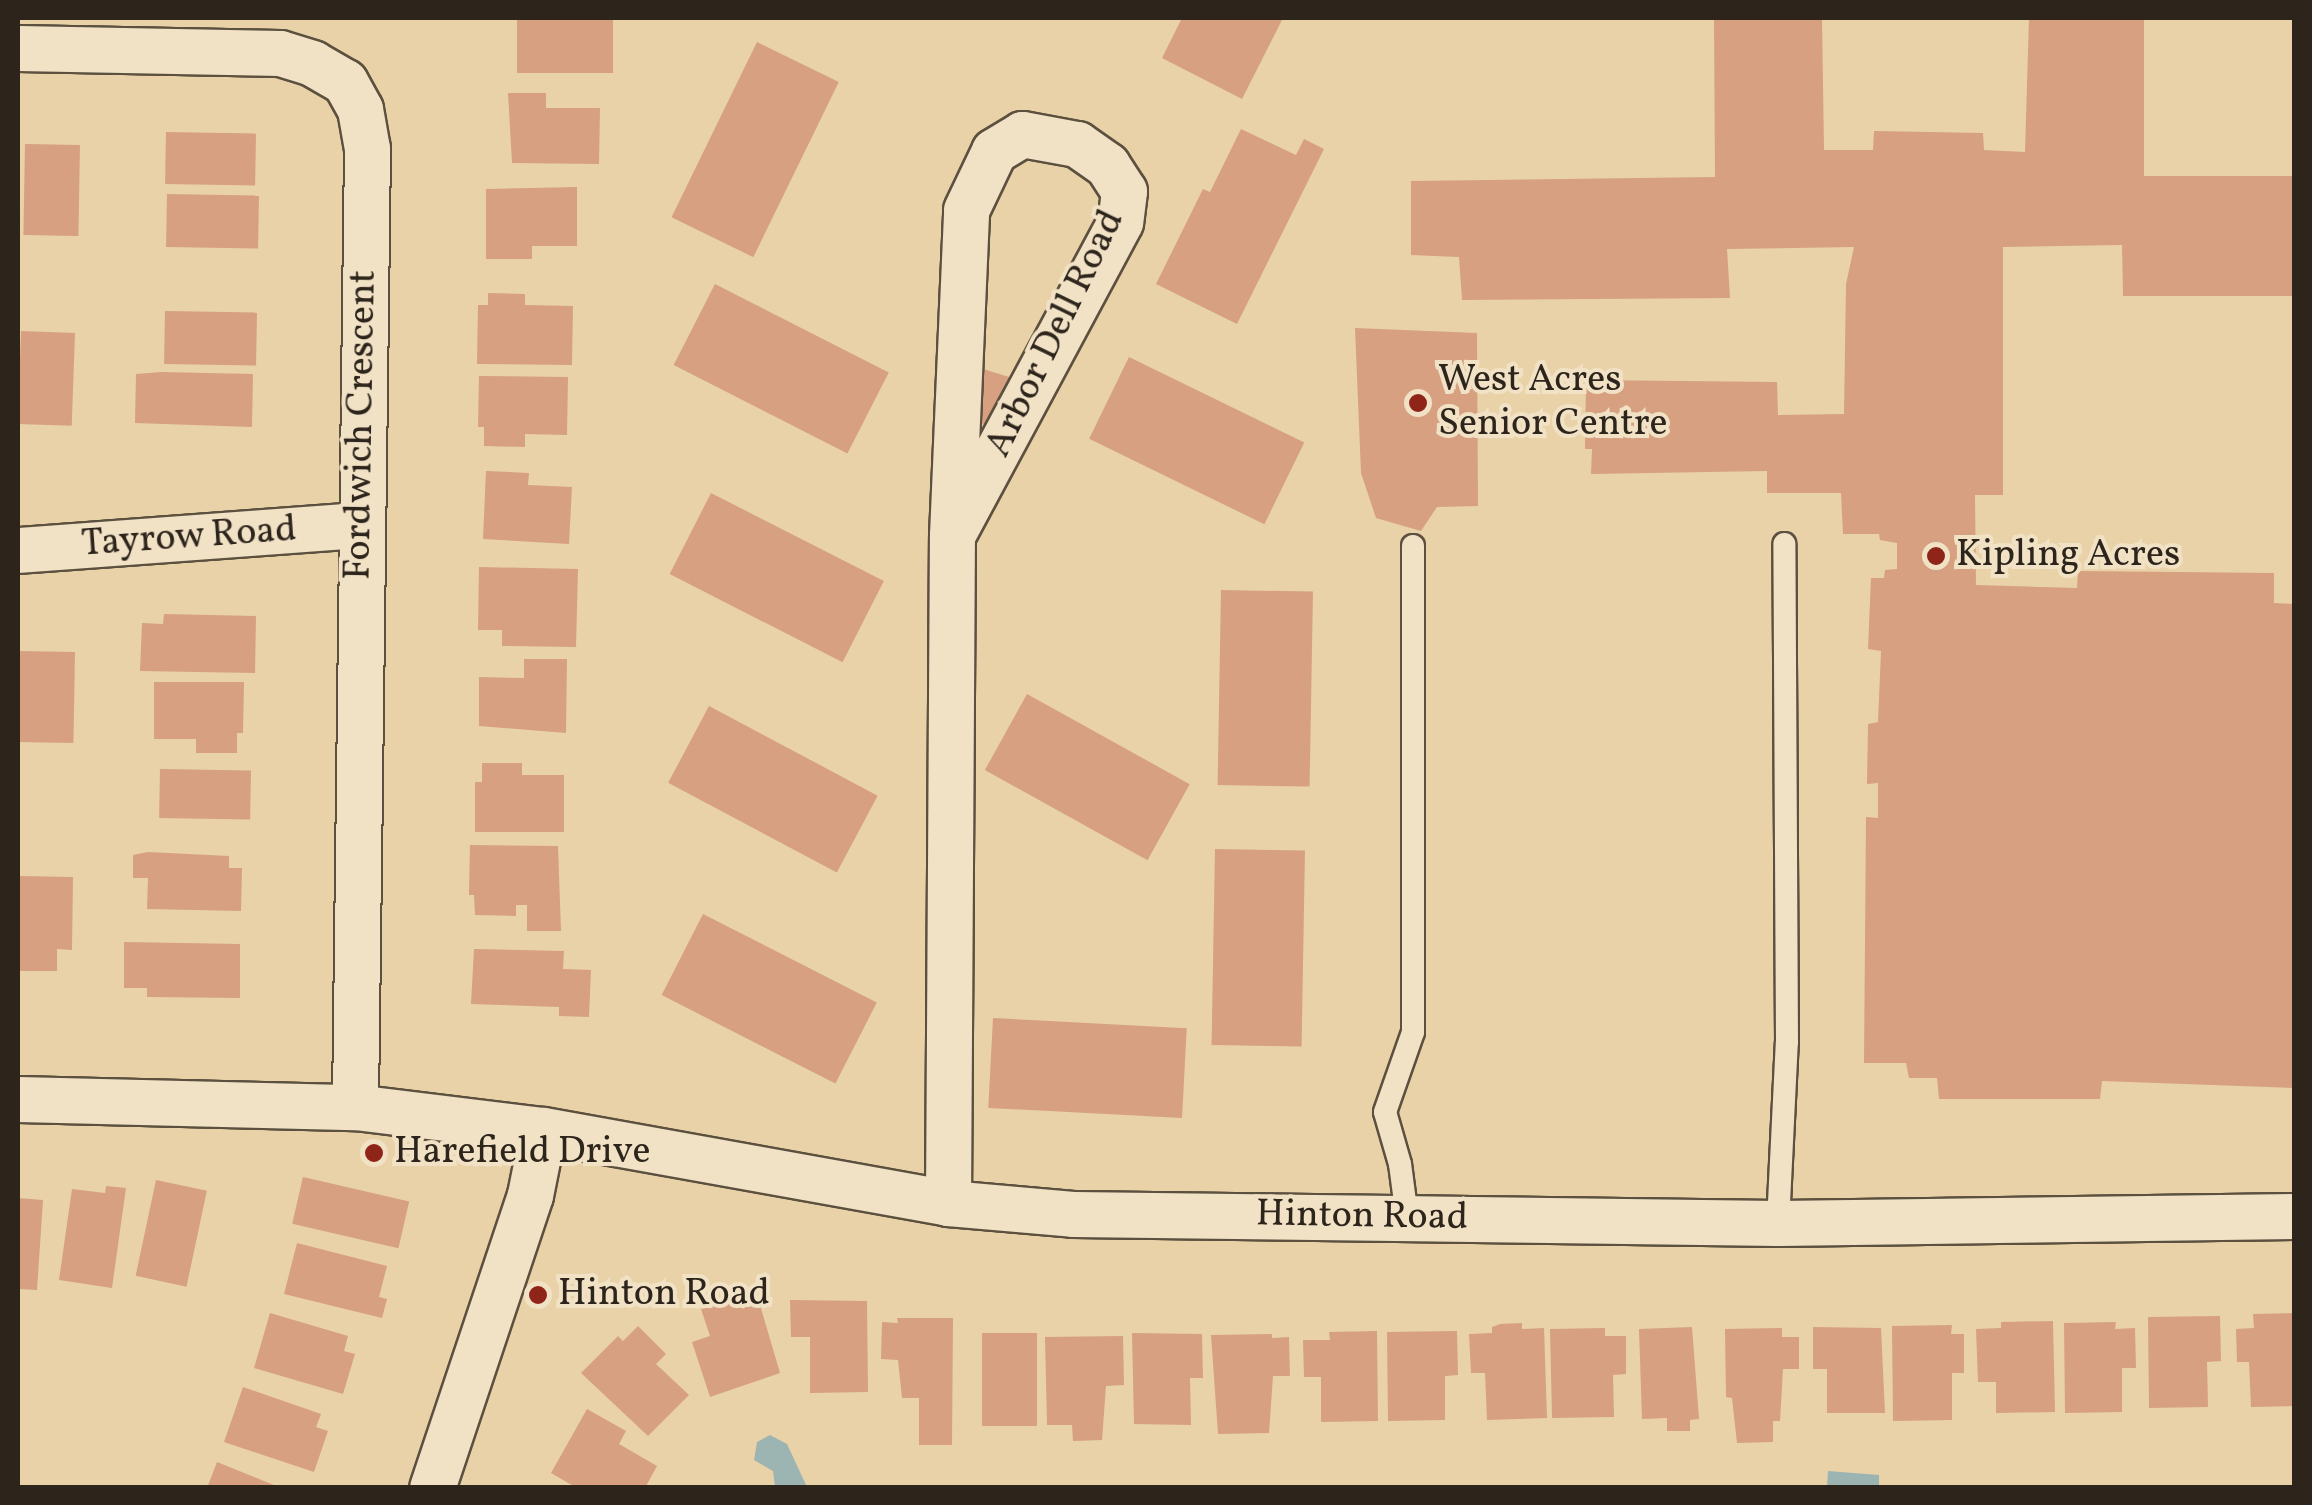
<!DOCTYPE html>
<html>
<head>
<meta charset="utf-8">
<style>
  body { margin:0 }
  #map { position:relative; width:2312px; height:1505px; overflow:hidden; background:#e9d2a8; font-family:Vollkorn,serif }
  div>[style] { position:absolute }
  .water>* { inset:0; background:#9cb5b3 }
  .building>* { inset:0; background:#d6a081; transform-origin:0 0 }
  .roads { filter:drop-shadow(2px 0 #5c503f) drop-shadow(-2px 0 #5c503f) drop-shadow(0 2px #5c503f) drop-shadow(0 -2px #5c503f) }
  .service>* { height:22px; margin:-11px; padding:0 11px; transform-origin:11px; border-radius:11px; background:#f1e2c6 }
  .minor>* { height:45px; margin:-22.5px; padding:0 22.5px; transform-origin:22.5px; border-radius:22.5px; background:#f1e2c6 }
  .dots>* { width:28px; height:28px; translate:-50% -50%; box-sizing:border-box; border:5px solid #f1e2c6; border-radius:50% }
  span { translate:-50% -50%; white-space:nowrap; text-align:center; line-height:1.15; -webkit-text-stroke:8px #f1e2c6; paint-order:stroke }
  .street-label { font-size:38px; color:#2d251c }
  .poi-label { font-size:38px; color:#2d251c }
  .left { translate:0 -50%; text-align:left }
  .frame { position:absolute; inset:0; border:20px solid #2d251c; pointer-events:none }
</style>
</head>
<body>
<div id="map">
  <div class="water">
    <i style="clip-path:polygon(770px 1435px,787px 1444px,807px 1487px,775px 1487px,773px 1471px,754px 1460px,757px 1442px)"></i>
    <i style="clip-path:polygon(1828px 1471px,1879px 1475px,1879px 1487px,1827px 1487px)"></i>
  </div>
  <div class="building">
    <i style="left:517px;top:18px;width:96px;height:55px"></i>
    <i style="clip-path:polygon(1182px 18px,1283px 18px,1242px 99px,1162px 58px)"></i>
    <i style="clip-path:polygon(1714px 18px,1822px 18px,1824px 150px,1873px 150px,1874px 131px,1983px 133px,1984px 150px,2025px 152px,2029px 18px,2144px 18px,2144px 176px,2294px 176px,2294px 296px,2123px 296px,2122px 245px,2003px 247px,2003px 495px,1975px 495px,1976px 585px,2077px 588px,2078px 571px,2274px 573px,2274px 603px,2294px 604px,2294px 1088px,2102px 1081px,2100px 1099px,1939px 1099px,1937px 1078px,1909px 1078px,1906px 1063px,1864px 1063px,1866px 817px,1878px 818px,1878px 783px,1867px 784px,1868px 724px,1878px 722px,1881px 651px,1868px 649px,1871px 578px,1884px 578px,1885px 570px,1897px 569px,1897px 543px,1880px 540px,1879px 534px,1843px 534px,1841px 493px,1767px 493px,1767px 471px,1591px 474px,1592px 449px,1585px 449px,1586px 380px,1777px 382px,1778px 415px,1844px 414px,1846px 284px,1854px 247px,1727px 249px,1730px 298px,1462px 300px,1459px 257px,1411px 255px,1411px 181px,1715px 177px)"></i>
    <i style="left:757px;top:42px;width:91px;height:195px;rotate:26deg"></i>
    <i style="clip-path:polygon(508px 93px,546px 93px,546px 108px,600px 108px,599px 164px,512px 163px)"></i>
    <i style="clip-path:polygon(1241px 129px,1296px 155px,1304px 139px,1324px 149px,1237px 324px,1156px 284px,1203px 189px,1210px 192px)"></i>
    <i style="left:166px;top:132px;width:90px;height:52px;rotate:1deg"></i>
    <i style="left:25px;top:144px;width:55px;height:91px;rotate:1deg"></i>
    <i style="clip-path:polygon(577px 187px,577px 246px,532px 246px,532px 259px,486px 259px,486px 189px)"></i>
    <i style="left:167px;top:194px;width:92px;height:53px;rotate:1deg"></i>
    <i style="left:715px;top:284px;width:195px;height:91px;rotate:27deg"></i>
    <i style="clip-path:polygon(488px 293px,525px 294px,525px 305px,573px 306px,572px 365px,477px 364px,478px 305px,488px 305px)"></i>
    <i style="left:165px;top:311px;width:92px;height:53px;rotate:1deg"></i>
    <i style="clip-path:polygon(1355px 328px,1477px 333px,1478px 506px,1437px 507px,1421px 531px,1376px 518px,1361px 473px)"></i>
    <i style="left:21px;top:331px;width:54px;height:93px;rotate:2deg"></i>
    <i style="left:1129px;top:357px;width:195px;height:91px;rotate:26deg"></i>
    <i style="left:980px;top:368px;width:39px;height:53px;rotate:17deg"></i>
    <i style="clip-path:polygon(161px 372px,253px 374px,252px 427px,135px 423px,136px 374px)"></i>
    <i style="clip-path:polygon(479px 376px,568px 377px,567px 435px,525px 434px,525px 447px,484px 446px,484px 427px,478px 427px)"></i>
    <i style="clip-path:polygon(486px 471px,529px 473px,528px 485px,572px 487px,569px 544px,483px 539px)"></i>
    <i style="left:711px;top:493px;width:194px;height:91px;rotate:27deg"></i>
    <i style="clip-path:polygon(479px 567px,578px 569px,576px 647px,502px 646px,502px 630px,478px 630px)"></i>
    <i style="left:1221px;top:590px;width:92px;height:195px;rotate:1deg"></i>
    <i style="clip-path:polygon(164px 614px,256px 616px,255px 673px,140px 671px,142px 623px,163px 624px)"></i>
    <i style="left:18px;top:651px;width:57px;height:91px;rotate:1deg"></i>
    <i style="clip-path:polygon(524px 659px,567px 659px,566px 733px,479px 726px,479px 677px,524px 678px)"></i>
    <i style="clip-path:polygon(154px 682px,244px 682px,243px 733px,237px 733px,237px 753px,196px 753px,196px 739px,154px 739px)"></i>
    <i style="left:1027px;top:694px;width:186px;height:87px;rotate:29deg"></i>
    <i style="left:709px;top:706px;width:191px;height:87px;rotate:28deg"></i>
    <i style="clip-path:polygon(482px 763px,522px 763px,522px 775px,564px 775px,564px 832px,475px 832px,475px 782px,482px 782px)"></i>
    <i style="left:160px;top:769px;width:91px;height:49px;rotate:1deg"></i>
    <i style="clip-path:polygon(470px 845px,558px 846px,561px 931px,527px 931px,527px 905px,516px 905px,516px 916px,475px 915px,474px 895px,469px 895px)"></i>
    <i style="left:1215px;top:849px;width:90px;height:196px;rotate:1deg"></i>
    <i style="clip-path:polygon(148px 852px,229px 856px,229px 868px,242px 868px,241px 911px,147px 909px,148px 878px,133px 878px,133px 855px)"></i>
    <i style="clip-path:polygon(18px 876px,73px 877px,72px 950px,57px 949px,57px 971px,18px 971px)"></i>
    <i style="left:703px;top:914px;width:195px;height:91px;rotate:27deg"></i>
    <i style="clip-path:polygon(124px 942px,240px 944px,240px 998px,147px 997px,147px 988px,124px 988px)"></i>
    <i style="clip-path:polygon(474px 949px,564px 951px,563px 969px,591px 970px,589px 1017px,559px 1016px,559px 1007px,471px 1004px)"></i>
    <i style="left:993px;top:1018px;width:194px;height:90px;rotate:3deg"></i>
    <i style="left:303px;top:1177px;width:109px;height:48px;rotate:13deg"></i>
    <i style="left:156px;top:1180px;width:52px;height:98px;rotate:12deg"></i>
    <i style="clip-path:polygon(106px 1186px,126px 1188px,112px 1288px,59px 1280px,72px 1189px,105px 1193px)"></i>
    <i style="clip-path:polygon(18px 1198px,43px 1200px,37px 1290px,18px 1289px)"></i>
    <i style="clip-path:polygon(297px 1243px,387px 1266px,379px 1297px,387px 1299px,382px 1318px,284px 1294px)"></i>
    <i style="clip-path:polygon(755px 1288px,780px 1373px,710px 1397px,692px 1342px,710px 1336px,700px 1306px)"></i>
    <i style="clip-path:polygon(790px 1300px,867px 1301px,868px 1392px,810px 1393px,810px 1337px,791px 1337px)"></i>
    <i style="clip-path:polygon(270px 1313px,348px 1336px,344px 1351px,355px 1354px,343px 1394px,254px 1368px)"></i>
    <i style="clip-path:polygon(2294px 1313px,2294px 1406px,2251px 1407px,2249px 1362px,2237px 1362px,2236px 1329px,2254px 1328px,2253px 1314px)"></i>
    <i style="clip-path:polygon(2220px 1316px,2221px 1361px,2207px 1362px,2208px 1407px,2149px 1408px,2148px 1317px)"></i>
    <i style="clip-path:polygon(897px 1318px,953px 1318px,952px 1445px,919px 1445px,919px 1398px,902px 1398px,898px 1360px,881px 1359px,882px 1322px,898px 1323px)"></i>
    <i style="clip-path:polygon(2053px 1321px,2055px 1412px,1996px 1413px,1996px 1382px,1978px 1382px,1976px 1329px,2001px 1328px,2001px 1322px)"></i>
    <i style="clip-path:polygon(2116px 1322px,2115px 1329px,2135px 1328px,2136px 1368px,2122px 1368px,2122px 1412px,2065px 1413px,2064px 1323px)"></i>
    <i style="clip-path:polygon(1522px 1323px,1522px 1329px,1544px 1328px,1547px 1418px,1487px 1420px,1485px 1373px,1471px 1373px,1469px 1334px,1492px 1333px,1492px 1327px,1500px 1324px)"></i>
    <i style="clip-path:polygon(1952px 1325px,1951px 1334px,1964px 1334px,1964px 1373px,1952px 1373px,1952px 1420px,1893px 1421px,1892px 1326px)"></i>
    <i style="clip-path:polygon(638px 1326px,666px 1354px,656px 1364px,689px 1395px,648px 1436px,581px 1373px,618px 1336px,623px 1341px)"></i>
    <i style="clip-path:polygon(1692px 1327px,1699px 1419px,1690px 1420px,1690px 1431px,1667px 1431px,1667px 1418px,1642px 1419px,1639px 1329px)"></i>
    <i style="clip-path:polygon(1813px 1327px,1881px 1328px,1885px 1413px,1827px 1413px,1827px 1369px,1813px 1369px)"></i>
    <i style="clip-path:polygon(1605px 1328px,1605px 1336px,1626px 1336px,1626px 1374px,1613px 1375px,1614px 1417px,1552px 1418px,1550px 1329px)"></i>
    <i style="clip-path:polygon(1782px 1328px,1782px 1337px,1799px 1337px,1799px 1369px,1783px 1369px,1780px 1421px,1773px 1421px,1773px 1442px,1737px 1443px,1732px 1398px,1726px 1397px,1725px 1329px)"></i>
    <i style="clip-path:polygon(1377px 1331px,1378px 1421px,1321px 1422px,1321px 1377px,1304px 1377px,1303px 1340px,1330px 1340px,1329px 1332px)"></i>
    <i style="clip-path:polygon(1457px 1331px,1458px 1375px,1445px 1376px,1445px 1420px,1388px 1421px,1387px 1332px)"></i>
    <i style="left:982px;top:1333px;width:55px;height:93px"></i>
    <i style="clip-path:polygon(1132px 1333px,1202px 1334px,1203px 1378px,1190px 1378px,1191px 1425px,1134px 1424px)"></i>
    <i style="clip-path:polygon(1272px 1334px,1272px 1338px,1289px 1337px,1290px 1376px,1273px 1376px,1269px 1433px,1218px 1434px,1211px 1335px)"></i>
    <i style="clip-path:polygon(1123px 1336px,1124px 1385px,1106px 1386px,1102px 1440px,1073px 1441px,1072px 1425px,1047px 1425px,1045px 1337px)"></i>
    <i style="clip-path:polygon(243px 1387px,321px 1414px,316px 1427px,328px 1431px,314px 1472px,224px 1442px)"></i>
    <i style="clip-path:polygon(587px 1409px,626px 1431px,619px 1444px,657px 1466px,645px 1488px,577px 1488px,551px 1473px)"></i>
    <i style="clip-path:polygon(217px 1462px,279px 1487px,279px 1488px,207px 1488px)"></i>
  </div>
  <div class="roads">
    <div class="service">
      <i style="left:1407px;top:1217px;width:53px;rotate:-97.5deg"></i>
      <i style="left:1400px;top:1164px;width:54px;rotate:-106.1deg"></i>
      <i style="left:1385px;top:1112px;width:85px;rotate:-70.7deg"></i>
      <i style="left:1413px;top:1032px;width:486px;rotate:-90deg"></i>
      <i style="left:1778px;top:1223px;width:181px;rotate:-87.2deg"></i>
      <i style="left:1787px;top:1042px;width:498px;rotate:-90.3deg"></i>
    </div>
    <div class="minor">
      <i style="left:18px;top:48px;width:262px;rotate:1.1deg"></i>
      <i style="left:280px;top:53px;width:34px;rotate:17deg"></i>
      <i style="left:312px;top:63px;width:38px;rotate:30deg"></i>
      <i style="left:345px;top:82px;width:31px;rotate:61deg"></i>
      <i style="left:360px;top:109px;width:40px;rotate:80deg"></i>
      <i style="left:367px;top:148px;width:959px;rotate:90.72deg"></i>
      <i style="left:18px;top:550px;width:343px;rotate:-4.2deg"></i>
      <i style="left:18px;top:1099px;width:337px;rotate:1.4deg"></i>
      <i style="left:355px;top:1107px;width:189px;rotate:7deg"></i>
      <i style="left:543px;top:1130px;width:412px;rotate:10.2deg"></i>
      <i style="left:948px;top:1203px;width:125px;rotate:5deg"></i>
      <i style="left:1073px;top:1214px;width:705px;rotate:0.73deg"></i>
      <i style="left:1778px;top:1223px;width:516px;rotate:-0.78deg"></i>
      <i style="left:948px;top:1203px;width:668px;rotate:-89.66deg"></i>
      <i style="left:952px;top:535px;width:325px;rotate:-87.5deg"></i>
      <i style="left:966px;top:210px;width:65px;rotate:-64.6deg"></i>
      <i style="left:994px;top:151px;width:33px;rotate:-31deg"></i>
      <i style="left:1022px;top:134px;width:56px;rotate:10.3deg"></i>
      <i style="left:1077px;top:144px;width:37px;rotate:35deg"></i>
      <i style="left:1107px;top:165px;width:31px;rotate:57deg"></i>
      <i style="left:1124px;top:191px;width:31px;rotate:97deg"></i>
      <i style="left:1120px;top:222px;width:355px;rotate:118.2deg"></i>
      <i style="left:432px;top:1488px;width:309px;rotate:-71.5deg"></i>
      <i style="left:530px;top:1195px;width:66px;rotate:-78.7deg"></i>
    </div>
  </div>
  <div class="dots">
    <i style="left:1418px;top:403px;background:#8f2418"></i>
    <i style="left:1936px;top:556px;background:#8f2418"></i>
    <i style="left:374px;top:1153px;background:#8f2418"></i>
    <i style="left:538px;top:1295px;background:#8f2418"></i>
  </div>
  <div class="street-label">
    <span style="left:1056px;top:334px;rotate:-64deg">Arbor Dell Road</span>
    <span style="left:362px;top:425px;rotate:-89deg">Fordwich Crescent</span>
    <span style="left:189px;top:538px;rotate:-4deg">Tayrow Road</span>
    <span style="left:1362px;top:1217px;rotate:1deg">Hinton Road</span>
  </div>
  <div class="poi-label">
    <span class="left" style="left:1438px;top:403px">West Acres<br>Senior Centre</span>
    <span class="left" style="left:1956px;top:556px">Kipling Acres</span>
    <span class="left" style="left:394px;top:1153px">Harefield Drive</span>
    <span class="left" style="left:558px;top:1295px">Hinton Road</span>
  </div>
  <div class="frame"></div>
</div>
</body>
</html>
